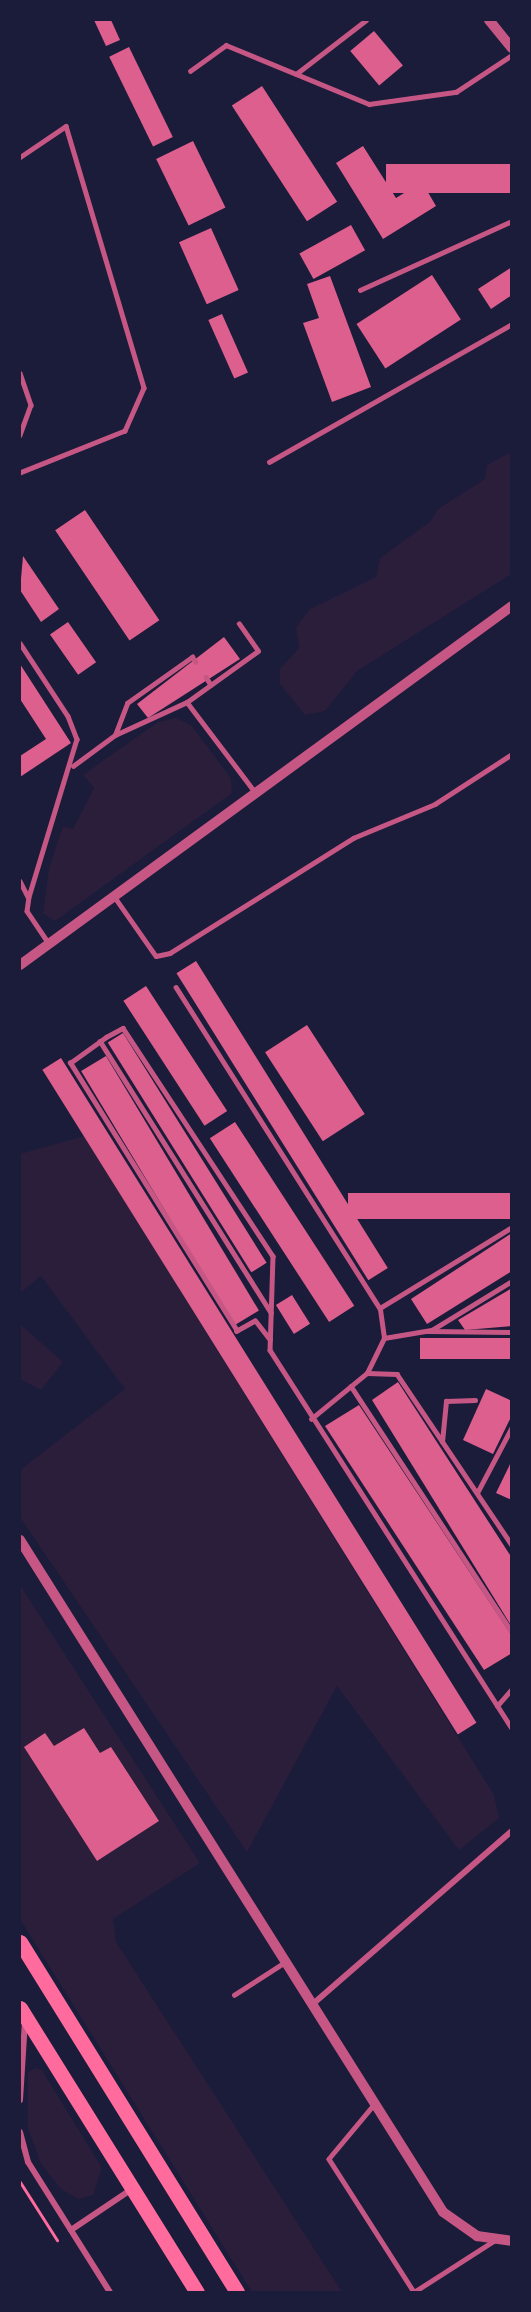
<!DOCTYPE html>
<html>
<head>
<meta charset="utf-8">
<style>
  body { margin:0 }
  #map { position:relative; width:531px; height:2312px; overflow:hidden; background:#1b1b3a; font-family:"Golos Text",sans-serif }
  div>[style] { position:absolute }
  .green>* { inset:0; background:#2a1e3b }
  .building>* { inset:0; background:#dd5f8e; transform-origin:0 0 }
  .path>* { height:3px; margin:-1.5px; padding:0 1.5px; transform-origin:1.5px; border-radius:1.5px; background:#ff6b9d }
  .service>* { height:4.5px; margin:-2.25px; padding:0 2.25px; transform-origin:2.25px; border-radius:2.25px; background:#c65784 }
  .minor>* { height:6px; margin:-3px; padding:0 3px; transform-origin:3px; border-radius:3px; background:#c65784 }
  .tertiary>* { height:10px; margin:-5px; padding:0 5px; transform-origin:5px; border-radius:5px; background:#c65784 }
  .primary>* { height:15px; margin:-7.5px; padding:0 7.5px; transform-origin:7.5px; border-radius:7.5px; background:#ff6b9d }
  span { translate:-50% -50%; white-space:nowrap; text-align:center; line-height:1.15; -webkit-text-stroke:5px #1b1b3a; paint-order:stroke }
  .frame { position:absolute; inset:0; border:21px solid #1b1b3a; pointer-events:none }
</style>
</head>
<body>
<div id="map">
  <div class="green">
    <i style="clip-path:polygon(511px 452px,511px 574px,357px 671px,325px 711px,305px 715px,280px 684px,280px 669px,299px 648px,296px 627px,310px 609px,376px 577px,380px 558px,431px 521px,438px 509px,485px 479px,487px 465px)"></i>
    <i style="clip-path:polygon(176px 718px,191px 725px,231px 778px,232px 793px,55px 921px,43px 913px,49px 868px,63px 826px,73px 829px,94px 788px,83px 775px,158px 722px)"></i>
    <i style="clip-path:polygon(84px 1136px,494px 1795px,499px 1818px,459px 1850px,337px 1686px,247px 1852px,20px 1517px,20px 1470px,125px 1389px,41px 1276px,20px 1293px,20px 1154px)"></i>
    <i style="clip-path:polygon(20px 1324px,63px 1362px,41px 1390px,20px 1379px)"></i>
    <i style="clip-path:polygon(20px 1585px,200px 1863px,113px 1919px,116px 1942px,342px 2292px,252px 2292px,20px 1919px)"></i>
    <i style="clip-path:polygon(36px 2068px,42px 2070px,102px 2168px,93px 2195px,78px 2199px,61px 2189px,41px 2164px,28px 2128px,28px 2072px)"></i>
  </div>
  <div class="building">
    <i style="clip-path:polygon(94px 20px,111px 20px,120px 40px,106px 46px)"></i>
    <i style="left:374px;top:31px;width:45px;height:31px;rotate:50deg"></i>
    <i style="left:129px;top:47px;width:100px;height:22px;rotate:64deg"></i>
    <i style="left:262px;top:86px;width:138px;height:36px;rotate:57deg"></i>
    <i style="left:193px;top:141px;width:74px;height:41px;rotate:64deg"></i>
    <i style="clip-path:polygon(363px 146px,396px 198px,422px 182px,436px 206px,383px 239px,336px 163px)"></i>
    <i style="left:512px;top:164px;width:29px;height:126px;rotate:90deg"></i>
    <i style="left:351px;top:225px;width:29px;height:59px;rotate:61deg"></i>
    <i style="left:211px;top:228px;width:68px;height:35px;rotate:66deg"></i>
    <i style="clip-path:polygon(512px 267px,512px 295px,491px 309px,478px 289px)"></i>
    <i style="left:432px;top:275px;width:53px;height:90px;rotate:57deg"></i>
    <i style="clip-path:polygon(330px 276px,371px 387px,332px 402px,303px 323px,319px 318px,307px 284px)"></i>
    <i style="left:222px;top:314px;width:64px;height:15px;rotate:66deg"></i>
    <i style="left:85px;top:510px;width:133px;height:36px;rotate:56deg"></i>
    <i style="clip-path:polygon(23px 556px,59px 609px,41px 622px,20px 590px)"></i>
    <i style="left:68px;top:622px;width:49px;height:22px;rotate:55deg"></i>
    <i style="clip-path:polygon(224px 637px,240px 659px,148px 718px,137px 704px)"></i>
    <i style="clip-path:polygon(20px 664px,71px 743px,20px 777px,20px 756px,46px 739px,20px 699px)"></i>
    <i style="left:196px;top:961px;width:362px;height:23px;rotate:58deg"></i>
    <i style="left:146px;top:986px;width:149px;height:27px;rotate:57deg"></i>
    <i style="left:307px;top:1025px;width:106px;height:50px;rotate:57deg"></i>
    <i style="left:123px;top:1033px;width:271px;height:18px;rotate:58deg"></i>
    <i style="left:106px;top:1056px;width:297px;height:29px;rotate:59deg"></i>
    <i style="left:61px;top:1058px;width:784px;height:22px;rotate:58deg"></i>
    <i style="left:235px;top:1122px;width:219px;height:30px;rotate:57deg"></i>
    <i style="left:512px;top:1193px;width:26px;height:164px;rotate:90deg"></i>
    <i style="clip-path:polygon(512px 1233px,512px 1271px,427px 1324px,411px 1299px)"></i>
    <i style="clip-path:polygon(512px 1288px,512px 1326px,465px 1330px,458px 1320px)"></i>
    <i style="left:292px;top:1295px;width:34px;height:19px;rotate:58deg"></i>
    <i style="left:512px;top:1338px;width:21px;height:92px;rotate:90deg"></i>
    <i style="clip-path:polygon(398px 1382px,512px 1558px,512px 1627px,372px 1400px)"></i>
    <i style="clip-path:polygon(486px 1389px,512px 1401px,512px 1415px,493px 1454px,463px 1440px)"></i>
    <i style="clip-path:polygon(359px 1405px,512px 1636px,512px 1653px,484px 1670px,325px 1426px)"></i>
    <i style="clip-path:polygon(512px 1460px,512px 1500px,496px 1493px)"></i>
    <i style="clip-path:polygon(84px 1728px,100px 1753px,111px 1747px,159px 1821px,97px 1861px,24px 1747px,45px 1733px,54px 1746px)"></i>
  </div>
  <div class="path">
    <i style="left:20px;top:2182px;width:69px;rotate:57.5deg"></i>
  </div>
  <div class="service">
    <i style="left:190px;top:71px;width:44px;rotate:-35.8deg"></i>
    <i style="left:226px;top:45px;width:155px;rotate:22.4deg"></i>
    <i style="left:369px;top:104px;width:88px;rotate:-7.9deg"></i>
    <i style="left:456px;top:92px;width:67px;rotate:-33.5deg"></i>
    <i style="left:296px;top:74px;width:88px;rotate:-37.6deg"></i>
    <i style="left:20px;top:157px;width:55px;rotate:-34deg"></i>
    <i style="left:66px;top:126px;width:273px;rotate:73.4deg"></i>
    <i style="left:144px;top:388px;width:47px;rotate:113.8deg"></i>
    <i style="left:125px;top:431px;width:113px;rotate:158.2deg"></i>
    <i style="left:360px;top:290px;width:167px;rotate:-24.4deg"></i>
    <i style="left:20px;top:373px;width:34px;rotate:71deg"></i>
    <i style="left:31px;top:405px;width:32px;rotate:110deg"></i>
    <i style="left:269px;top:462px;width:279px;rotate:-29.6deg"></i>
    <i style="left:20px;top:643px;width:87px;rotate:56.7deg"></i>
    <i style="left:68px;top:716px;width:25px;rotate:69deg"></i>
    <i style="left:77px;top:739px;width:165px;rotate:106.9deg"></i>
    <i style="left:29px;top:897px;width:14px;rotate:98deg"></i>
    <i style="left:27px;top:911px;width:37px;rotate:56deg"></i>
    <i style="left:206px;top:677px;width:9px;rotate:58deg"></i>
    <i style="left:187px;top:702px;width:87px;rotate:-35.7deg"></i>
    <i style="left:258px;top:651px;width:33px;rotate:-125deg"></i>
    <i style="left:115px;top:735px;width:34px;rotate:-69deg"></i>
    <i style="left:127px;top:703px;width:80px;rotate:-35.3deg"></i>
    <i style="left:192px;top:657px;width:6px;rotate:51deg"></i>
    <i style="left:73px;top:766px;width:52px;rotate:-36.4deg"></i>
    <i style="left:115px;top:735px;width:79px;rotate:-24.6deg"></i>
    <i style="left:187px;top:702px;width:113px;rotate:52.9deg"></i>
    <i style="left:20px;top:881px;width:18px;rotate:63deg"></i>
    <i style="left:114px;top:896px;width:73px;rotate:55deg"></i>
    <i style="left:156px;top:956px;width:14px;rotate:-12deg"></i>
    <i style="left:170px;top:953px;width:216px;rotate:-32.1deg"></i>
    <i style="left:353px;top:838px;width:89px;rotate:-22.5deg"></i>
    <i style="left:435px;top:804px;width:92px;rotate:-33deg"></i>
    <i style="left:176px;top:987px;width:380px;rotate:57.6deg"></i>
    <i style="left:100px;top:1041px;width:321px;rotate:57.8deg"></i>
    <i style="left:428px;top:1331px;width:84px;rotate:0.7deg"></i>
    <i style="left:384px;top:1338px;width:49px;rotate:-9.5deg"></i>
    <i style="left:432px;top:1330px;width:94px;rotate:-31.5deg"></i>
    <i style="left:270px;top:1340px;width:24px;rotate:-128deg"></i>
    <i style="left:255px;top:1321px;width:21px;rotate:151deg"></i>
    <i style="left:237px;top:1331px;width:316px;rotate:-121.9deg"></i>
    <i style="left:70px;top:1063px;width:44px;rotate:-35.8deg"></i>
    <i style="left:106px;top:1037px;width:19px;rotate:-28deg"></i>
    <i style="left:123px;top:1028px;width:273px;rotate:56.7deg"></i>
    <i style="left:273px;top:1256px;width:94px;rotate:91.8deg"></i>
    <i style="left:270px;top:1350px;width:450px;rotate:57.4deg"></i>
    <i style="left:367px;top:1373px;width:30px;rotate:2deg"></i>
    <i style="left:397px;top:1374px;width:206px;rotate:56.1deg"></i>
    <i style="left:351px;top:1386px;width:294px;rotate:56.8deg"></i>
    <i style="left:311px;top:1419px;width:72px;rotate:-39.4deg"></i>
    <i style="left:367px;top:1373px;width:39px;rotate:-64deg"></i>
    <i style="left:384px;top:1338px;width:30px;rotate:-98deg"></i>
    <i style="left:380px;top:1308px;width:155px;rotate:-31.5deg"></i>
    <i style="left:442px;top:1442px;width:41px;rotate:-84.4deg"></i>
    <i style="left:446px;top:1401px;width:29px;rotate:-2deg"></i>
    <i style="left:477px;top:1493px;width:75px;rotate:-62.1deg"></i>
    <i style="left:497px;top:1706px;width:23px;rotate:-49deg"></i>
    <i style="left:234px;top:1995px;width:61px;rotate:-32.9deg"></i>
    <i style="left:374px;top:2105px;width:70px;rotate:129.8deg"></i>
    <i style="left:329px;top:2159px;width:158px;rotate:57.4deg"></i>
    <i style="left:414px;top:2292px;width:96px;rotate:-32.7deg"></i>
  </div>
  <div class="minor">
    <i style="left:314px;top:2003px;width:262px;rotate:-41deg"></i>
    <i style="left:20px;top:2100px;width:79px;rotate:-86.4deg"></i>
    <i style="left:20px;top:2132px;width:31px;rotate:75deg"></i>
    <i style="left:28px;top:2162px;width:154px;rotate:57.8deg"></i>
    <i style="left:71px;top:2230px;width:73px;rotate:-33.9deg"></i>
  </div>
  <div class="tertiary">
    <i style="left:489px;top:20px;width:36px;rotate:51deg"></i>
    <i style="left:20px;top:965px;width:609px;rotate:-36.12deg"></i>
    <i style="left:20px;top:1540px;width:794px;rotate:57.81deg"></i>
    <i style="left:443px;top:2212px;width:42px;rotate:35.2deg"></i>
    <i style="left:477px;top:2236px;width:35px;rotate:8deg"></i>
  </div>
  <div class="primary">
    <i style="left:20px;top:1942px;width:412px;rotate:58.2deg"></i>
    <i style="left:20px;top:2008px;width:335px;rotate:58.1deg"></i>
  </div>
  <div class="frame"></div>
</div>
</body>
</html>
